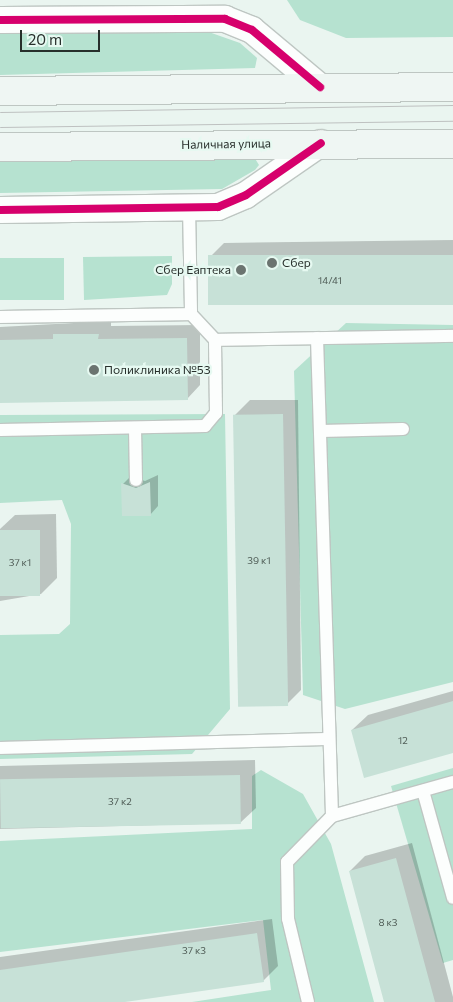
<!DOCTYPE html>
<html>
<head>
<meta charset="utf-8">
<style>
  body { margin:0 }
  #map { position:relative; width:453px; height:1002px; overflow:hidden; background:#eaf5f0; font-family:Commissioner,sans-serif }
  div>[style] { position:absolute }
  .green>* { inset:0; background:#b6e2d0; transform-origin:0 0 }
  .shadow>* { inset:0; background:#0003 }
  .building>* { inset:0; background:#c7e1d7; transform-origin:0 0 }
  .roads { filter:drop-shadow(1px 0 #bec6c2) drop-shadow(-1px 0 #bec6c2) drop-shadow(0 1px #bec6c2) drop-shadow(0 -1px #bec6c2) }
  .lane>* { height:12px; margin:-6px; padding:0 6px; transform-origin:6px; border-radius:6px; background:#fcfefd }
  .street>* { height:26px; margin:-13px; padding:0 13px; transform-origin:13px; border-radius:13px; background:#fcfefd }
  .secondary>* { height:28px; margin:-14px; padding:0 14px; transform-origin:14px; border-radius:14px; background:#eff6f3 }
  .tram>* { height:1px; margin:-0.5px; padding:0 0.5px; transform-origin:0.5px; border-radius:0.5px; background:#bec1c0 }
  .cycleway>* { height:8px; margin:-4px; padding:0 4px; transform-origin:4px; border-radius:4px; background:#d6006c }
  .dots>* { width:14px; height:14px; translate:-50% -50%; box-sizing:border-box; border:2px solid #e6f9f1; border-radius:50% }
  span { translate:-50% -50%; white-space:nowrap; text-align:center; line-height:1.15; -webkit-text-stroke:4.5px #e6f9f1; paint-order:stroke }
  .number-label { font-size:10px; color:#4f5c56 }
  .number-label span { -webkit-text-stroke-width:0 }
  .street-label { font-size:12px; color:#272f2b }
  .poi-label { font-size:12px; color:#272f2b }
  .left { translate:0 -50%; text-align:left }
  .right { translate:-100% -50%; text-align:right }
  .scale { position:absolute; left:20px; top:30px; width:80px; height:22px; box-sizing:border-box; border:2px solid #272f2b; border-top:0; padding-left:6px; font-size:15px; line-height:18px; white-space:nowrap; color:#272f2b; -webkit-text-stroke:4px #e6f9f1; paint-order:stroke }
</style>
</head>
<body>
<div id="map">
  <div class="green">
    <i style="clip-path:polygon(287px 0,453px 0,453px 37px,346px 38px,300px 20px)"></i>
    <i style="clip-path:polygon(203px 30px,240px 43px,257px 58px,255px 68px,0 75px,0 33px)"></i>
    <i style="clip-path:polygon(254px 157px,259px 165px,255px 170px,222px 189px,0 193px,0 160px)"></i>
    <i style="clip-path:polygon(172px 256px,172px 284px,167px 295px,84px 300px,83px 257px)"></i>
    <i style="left:64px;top:258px;width:42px;height:64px;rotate:90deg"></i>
    <i style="clip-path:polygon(346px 323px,453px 325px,453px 682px,345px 709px,303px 695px,294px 371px)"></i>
    <i style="clip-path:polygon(225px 414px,230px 709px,192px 754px,0 759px,0 635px,59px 634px,70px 624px,71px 524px,62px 500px,0 503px,0 415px)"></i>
    <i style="clip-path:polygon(453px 768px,453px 960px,443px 963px,391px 786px)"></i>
    <i style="clip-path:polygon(261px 770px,303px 794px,331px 844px,374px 1002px,192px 1002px,271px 990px,263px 920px,0 952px,0 841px,252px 829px,252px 776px)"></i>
  </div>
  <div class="shadow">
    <i style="clip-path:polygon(453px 240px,453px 303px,209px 258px,224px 243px)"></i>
    <i style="clip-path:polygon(111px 321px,111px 326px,200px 325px,200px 385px,187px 399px,0 401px,0 327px)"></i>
    <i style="clip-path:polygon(250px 400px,298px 400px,301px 690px,286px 705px,234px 416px)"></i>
    <i style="clip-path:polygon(158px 475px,158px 506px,150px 515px,123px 515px,123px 484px,131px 476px,145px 481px)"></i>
    <i style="clip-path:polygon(56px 514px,57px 578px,41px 594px,0 601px,0 529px,15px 515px)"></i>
    <i style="clip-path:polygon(453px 691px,453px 752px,352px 730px,368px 715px)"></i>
    <i style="clip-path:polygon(255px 760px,256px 808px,240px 823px,0 829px,0 766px)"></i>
    <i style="clip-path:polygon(412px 843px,453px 997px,453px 1002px,385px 1002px,350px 871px,365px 856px)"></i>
    <i style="clip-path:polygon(272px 919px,278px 966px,263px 981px,116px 1002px,0 1002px,0 957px)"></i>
  </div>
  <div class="building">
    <i style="left:453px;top:255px;width:50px;height:245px;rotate:90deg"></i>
    <i style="clip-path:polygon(53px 334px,99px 334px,98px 339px,187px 338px,188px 400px,0 403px,0 340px,53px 339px)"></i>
    <i style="left:283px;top:414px;width:292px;height:50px;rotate:89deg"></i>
    <i style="clip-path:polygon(150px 482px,151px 516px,122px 516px,121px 483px,136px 488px)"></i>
    <i style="left:0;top:530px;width:40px;height:66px"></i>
    <i style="clip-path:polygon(453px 701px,453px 753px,364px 778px,351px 730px)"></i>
    <i style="left:240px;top:775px;width:49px;height:240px;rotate:89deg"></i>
    <i style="clip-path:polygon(396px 858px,403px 884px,435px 1002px,384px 1002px,349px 871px)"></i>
    <i style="clip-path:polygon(257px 933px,264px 982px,125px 1002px,0 1002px,0 970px)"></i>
  </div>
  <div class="roads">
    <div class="lane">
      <i style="left:189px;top:207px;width:107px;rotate:88.9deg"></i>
      <i style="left:191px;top:314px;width:35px;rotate:47deg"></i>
      <i style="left:215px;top:340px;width:238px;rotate:-1deg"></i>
      <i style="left:0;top:317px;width:191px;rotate:-0.9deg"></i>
      <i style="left:317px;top:338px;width:478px;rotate:88.2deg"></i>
      <i style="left:135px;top:428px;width:52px;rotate:88.9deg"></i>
      <i style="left:0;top:430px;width:205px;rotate:-1.1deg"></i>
      <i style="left:205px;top:426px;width:17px;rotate:-50deg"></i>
      <i style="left:216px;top:413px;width:73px;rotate:-90.8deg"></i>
      <i style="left:321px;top:431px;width:82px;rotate:-1.4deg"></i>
      <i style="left:0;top:748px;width:329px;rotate:-1.6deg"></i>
      <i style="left:423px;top:791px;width:111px;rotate:74.3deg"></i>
      <i style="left:308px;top:1002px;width:85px;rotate:-103.5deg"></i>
      <i style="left:288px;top:919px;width:57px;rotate:-91deg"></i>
      <i style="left:287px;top:862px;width:64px;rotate:-45.6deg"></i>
      <i style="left:332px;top:816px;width:126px;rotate:-15.7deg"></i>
    </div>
    <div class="street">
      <i style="left:0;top:20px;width:225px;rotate:-0.3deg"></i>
      <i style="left:225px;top:19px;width:29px;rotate:22deg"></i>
      <i style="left:252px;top:30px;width:89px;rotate:40deg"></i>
      <i style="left:0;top:210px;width:218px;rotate:-0.8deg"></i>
      <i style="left:218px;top:207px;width:30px;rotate:-23deg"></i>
      <i style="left:246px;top:195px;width:91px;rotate:-34.7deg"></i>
    </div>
    <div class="secondary">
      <i style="left:0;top:91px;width:453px;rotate:-0.5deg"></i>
      <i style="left:0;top:147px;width:453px;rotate:-0.4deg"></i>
    </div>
  </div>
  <div class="tram">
    <i style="left:0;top:112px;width:453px;rotate:-0.9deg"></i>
    <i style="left:0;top:127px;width:453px;rotate:-0.8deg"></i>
  </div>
  <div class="cycleway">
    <i style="left:0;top:20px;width:225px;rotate:-0.3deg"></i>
    <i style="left:225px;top:19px;width:29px;rotate:22deg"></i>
    <i style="left:252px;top:30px;width:89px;rotate:40deg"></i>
    <i style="left:0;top:210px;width:218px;rotate:-0.8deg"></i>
    <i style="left:218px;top:207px;width:30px;rotate:-23deg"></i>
    <i style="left:246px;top:195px;width:91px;rotate:-34.7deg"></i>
  </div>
  <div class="dots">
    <i style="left:272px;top:263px;background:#6b7470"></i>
    <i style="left:241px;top:270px;background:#6b7470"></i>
    <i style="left:94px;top:370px;background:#6b7470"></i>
  </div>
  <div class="number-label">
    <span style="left:330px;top:281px">14/41</span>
    <span style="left:259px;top:561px">39 к1</span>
    <span style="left:20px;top:563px">37 к1</span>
    <span style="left:403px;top:741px">12</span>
    <span style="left:120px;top:802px">37 к2</span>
    <span style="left:388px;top:923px">8 к3</span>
    <span style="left:194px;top:951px">37 к3</span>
  </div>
  <div class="street-label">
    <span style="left:226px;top:144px;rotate:-1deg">Наличная улица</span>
  </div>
  <div class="poi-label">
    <span class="left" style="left:282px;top:263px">Сбер</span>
    <span class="right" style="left:231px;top:270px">Сбер Еаптека</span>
    <span class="left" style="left:104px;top:370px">Поликлиника №53</span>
  </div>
  <div class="scale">20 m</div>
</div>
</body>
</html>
